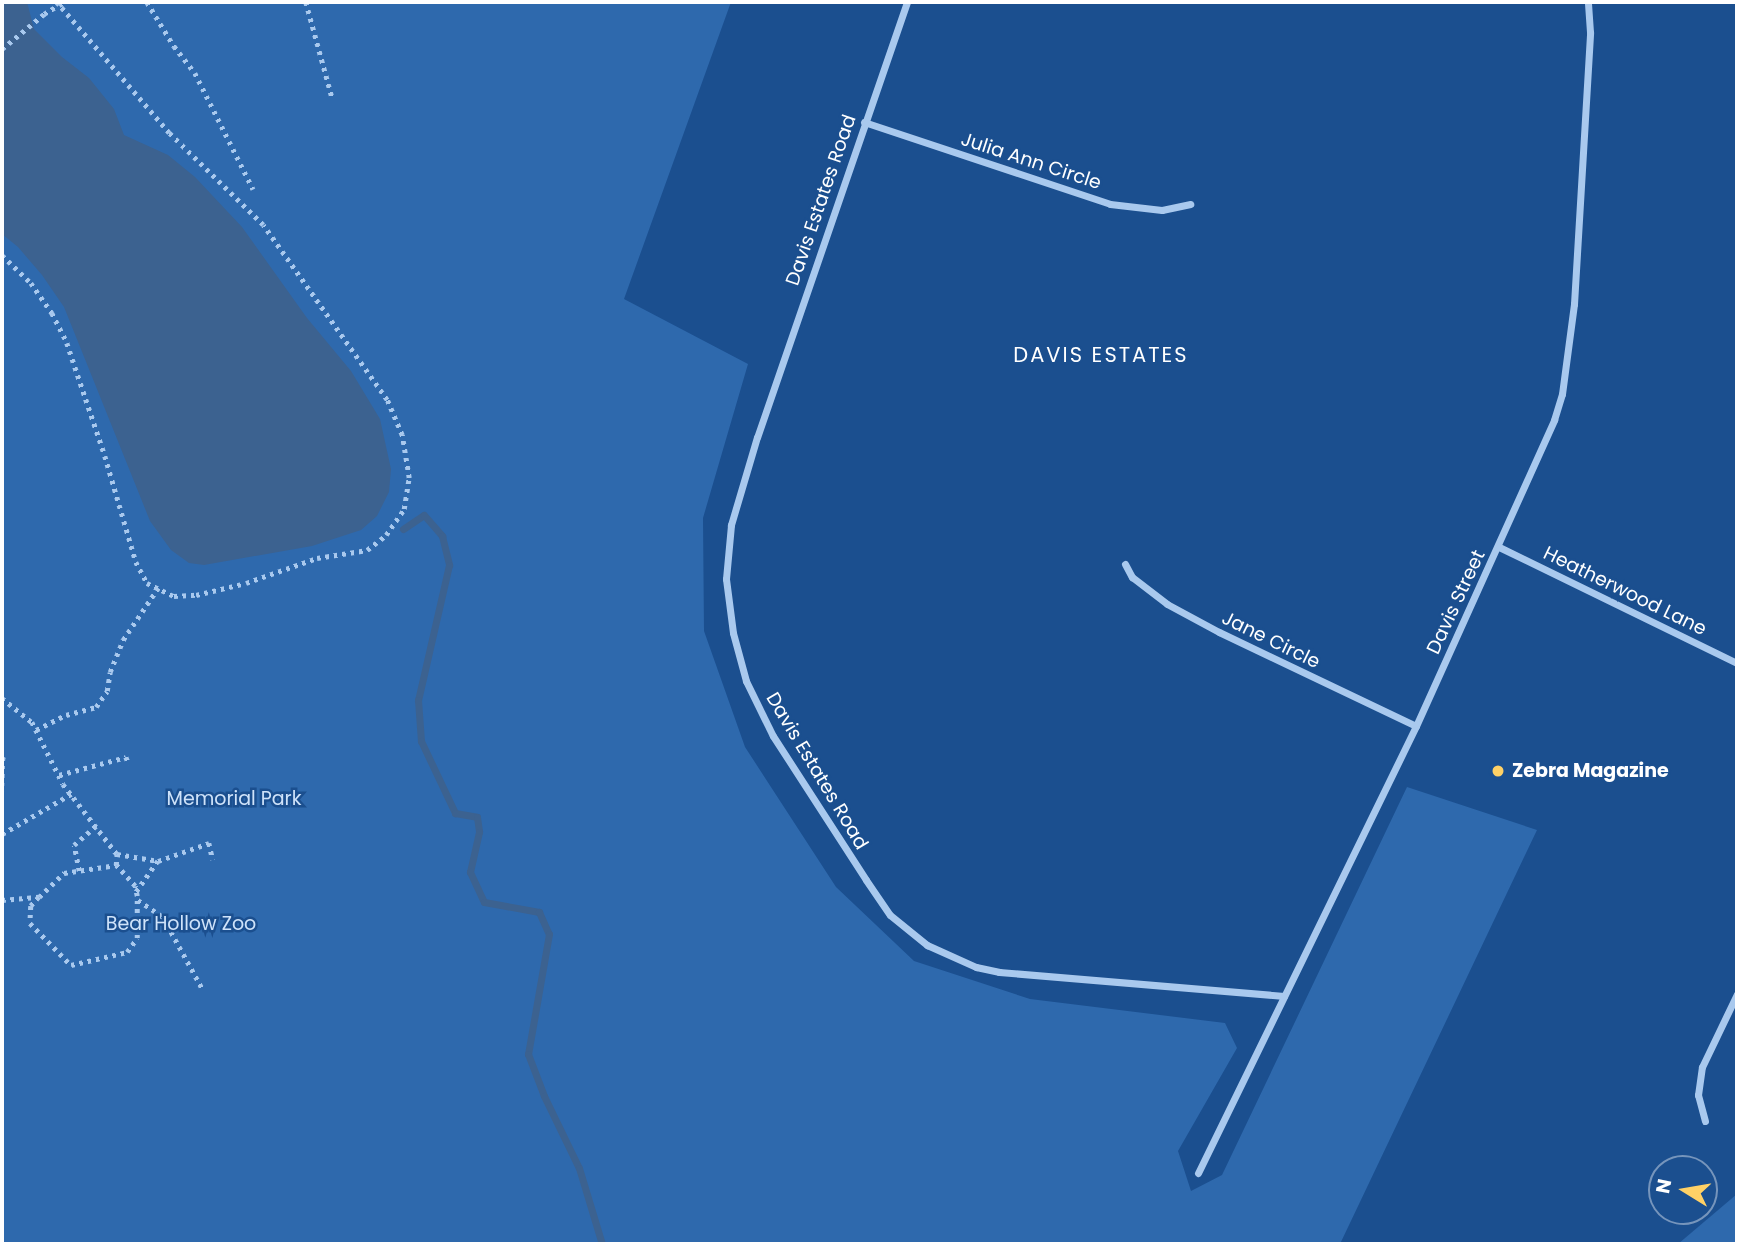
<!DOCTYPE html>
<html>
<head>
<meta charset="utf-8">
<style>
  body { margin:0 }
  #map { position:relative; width:1739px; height:1246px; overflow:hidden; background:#1b4f8f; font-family:Poppins,sans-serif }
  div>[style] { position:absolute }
  .green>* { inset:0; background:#2e69ad }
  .water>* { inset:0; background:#3c6290 }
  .stream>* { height:7px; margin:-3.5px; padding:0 3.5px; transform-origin:3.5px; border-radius:3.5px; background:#3c6290 }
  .path>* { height:4.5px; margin-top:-2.25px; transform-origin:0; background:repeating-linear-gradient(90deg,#a9c9ee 0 3.5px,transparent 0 8.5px) }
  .minor>* { height:7px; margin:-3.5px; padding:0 3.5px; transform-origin:3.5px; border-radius:3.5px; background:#a9c9ee }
  .dots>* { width:19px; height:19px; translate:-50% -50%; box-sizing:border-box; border:4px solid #1b4f8f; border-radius:50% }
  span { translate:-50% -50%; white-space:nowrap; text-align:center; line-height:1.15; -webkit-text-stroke:5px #1b4f8f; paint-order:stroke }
  .street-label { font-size:19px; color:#fff }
  .poi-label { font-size:19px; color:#fff; font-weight:700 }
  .left { translate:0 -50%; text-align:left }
  .park-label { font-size:19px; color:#cfe3fa }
  .neighbourhood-label { font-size:21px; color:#fff; letter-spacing:2px }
  .frame { position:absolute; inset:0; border:4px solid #fff; pointer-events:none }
  .north { position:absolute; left:1648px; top:1155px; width:70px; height:70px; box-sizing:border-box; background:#1b4f8f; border:2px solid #7695bc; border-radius:50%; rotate:281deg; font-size:19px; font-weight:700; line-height:28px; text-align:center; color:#fff }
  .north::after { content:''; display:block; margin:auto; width:24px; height:32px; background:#ffd166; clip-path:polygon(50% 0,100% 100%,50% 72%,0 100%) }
</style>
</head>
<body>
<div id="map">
  <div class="green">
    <i style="clip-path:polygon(2px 2px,731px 2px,624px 299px,748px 364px,703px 518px,704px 631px,745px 747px,836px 887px,914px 961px,1030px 999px,1225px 1023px,1237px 1048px,1178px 1151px,1191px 1191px,1222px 1175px,1407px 787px,1537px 830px,1340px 1244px,2px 1244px)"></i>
    <i style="clip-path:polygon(1737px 1194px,1737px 1244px,1678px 1244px)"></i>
  </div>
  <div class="water">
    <i style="clip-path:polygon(2px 2px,27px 2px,34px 29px,62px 57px,89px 78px,114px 109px,124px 135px,168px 155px,195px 177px,242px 227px,307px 318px,351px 371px,380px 419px,391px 469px,389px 492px,377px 516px,361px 530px,312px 546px,204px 565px,189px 563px,171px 550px,150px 521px,64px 307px,42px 275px,18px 247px,2px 234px)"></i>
  </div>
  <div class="stream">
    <i style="left:403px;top:529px;width:25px;rotate:-34deg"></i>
    <i style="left:424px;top:515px;width:28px;rotate:49deg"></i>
    <i style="left:442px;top:536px;width:30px;rotate:76deg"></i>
    <i style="left:449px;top:565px;width:139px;rotate:102.9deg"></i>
    <i style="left:418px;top:700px;width:41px;rotate:85.8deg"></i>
    <i style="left:421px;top:741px;width:80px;rotate:64.7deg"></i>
    <i style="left:455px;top:813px;width:22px;rotate:10deg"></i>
    <i style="left:477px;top:817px;width:15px;rotate:82deg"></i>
    <i style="left:479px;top:832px;width:41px;rotate:102.7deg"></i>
    <i style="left:470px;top:872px;width:33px;rotate:65deg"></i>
    <i style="left:484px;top:902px;width:56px;rotate:10.3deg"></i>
    <i style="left:539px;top:912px;width:24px;rotate:66deg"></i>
    <i style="left:549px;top:934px;width:122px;rotate:99.9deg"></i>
    <i style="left:528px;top:1054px;width:45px;rotate:69.1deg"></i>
    <i style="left:544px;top:1096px;width:80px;rotate:64.1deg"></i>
    <i style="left:579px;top:1168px;width:79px;rotate:73.2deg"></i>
  </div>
  <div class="path">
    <i style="left:147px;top:2px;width:52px;rotate:58.5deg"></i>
    <i style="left:174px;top:46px;width:34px;rotate:52deg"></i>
    <i style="left:195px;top:73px;width:130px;rotate:63.4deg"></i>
    <i style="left:306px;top:2px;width:98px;rotate:74.7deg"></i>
    <i style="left:2px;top:49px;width:55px;rotate:-39.8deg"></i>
    <i style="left:44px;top:14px;width:17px;rotate:-31deg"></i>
    <i style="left:59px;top:5px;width:4px;rotate:-135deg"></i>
    <i style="left:2px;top:255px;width:40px;rotate:44deg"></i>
    <i style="left:31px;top:283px;width:37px;rotate:55deg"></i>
    <i style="left:52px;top:313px;width:34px;rotate:63deg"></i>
    <i style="left:67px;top:343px;width:119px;rotate:71.4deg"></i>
    <i style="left:105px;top:456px;width:110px;rotate:73.7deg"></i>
    <i style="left:136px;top:562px;width:24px;rotate:62deg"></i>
    <i style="left:147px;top:583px;width:30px;rotate:26deg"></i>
    <i style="left:174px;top:596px;width:22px;rotate:-3deg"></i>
    <i style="left:196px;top:595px;width:51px;rotate:-13.5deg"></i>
    <i style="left:246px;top:583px;width:75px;rotate:-19.4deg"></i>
    <i style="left:317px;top:558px;width:51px;rotate:-9.1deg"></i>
    <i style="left:367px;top:550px;width:24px;rotate:-38deg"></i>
    <i style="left:386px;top:535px;width:32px;rotate:-55deg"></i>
    <i style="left:404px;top:509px;width:31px;rotate:-81deg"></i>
    <i style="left:409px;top:478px;width:44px;rotate:-99.2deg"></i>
    <i style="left:402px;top:435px;width:38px;rotate:-113deg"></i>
    <i style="left:387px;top:400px;width:214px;rotate:-125.3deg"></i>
    <i style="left:263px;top:225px;width:132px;rotate:-135.6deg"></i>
    <i style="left:169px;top:133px;width:169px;rotate:-130.7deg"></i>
    <i style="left:59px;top:5px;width:8px;rotate:-23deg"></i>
    <i style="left:2px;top:698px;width:38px;rotate:39deg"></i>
    <i style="left:32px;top:722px;width:69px;rotate:63.4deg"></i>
    <i style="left:63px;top:784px;width:88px;rotate:52.4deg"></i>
    <i style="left:36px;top:730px;width:34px;rotate:-27deg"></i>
    <i style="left:66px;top:715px;width:31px;rotate:-15deg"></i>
    <i style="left:96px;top:707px;width:19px;rotate:-55deg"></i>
    <i style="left:107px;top:691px;width:19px;rotate:-81deg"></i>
    <i style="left:110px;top:672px;width:35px;rotate:-68deg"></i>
    <i style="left:123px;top:640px;width:63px;rotate:-56.1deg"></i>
    <i style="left:2px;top:760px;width:3px;rotate:-72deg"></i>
    <i style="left:3px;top:757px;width:34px;rotate:92deg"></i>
    <i style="left:59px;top:775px;width:69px;rotate:-15deg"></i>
    <i style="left:126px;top:757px;width:8px;rotate:67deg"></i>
    <i style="left:2px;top:834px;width:80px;rotate:-30.1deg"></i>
    <i style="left:158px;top:861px;width:54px;rotate:-19.4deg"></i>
    <i style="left:209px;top:843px;width:17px;rotate:77deg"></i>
    <i style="left:116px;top:865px;width:11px;rotate:-85deg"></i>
    <i style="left:117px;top:854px;width:42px;rotate:9.7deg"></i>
    <i style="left:158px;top:861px;width:38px;rotate:125deg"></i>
    <i style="left:79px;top:871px;width:26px;rotate:-101deg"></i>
    <i style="left:74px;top:845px;width:29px;rotate:-41deg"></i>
    <i style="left:39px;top:897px;width:12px;rotate:132deg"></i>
    <i style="left:31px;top:906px;width:17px;rotate:93deg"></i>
    <i style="left:30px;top:923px;width:59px;rotate:45.7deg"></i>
    <i style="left:71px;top:965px;width:57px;rotate:-13.1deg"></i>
    <i style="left:127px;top:952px;width:17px;rotate:-54deg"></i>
    <i style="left:137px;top:938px;width:42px;rotate:-90deg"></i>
    <i style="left:137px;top:896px;width:10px;rotate:-101deg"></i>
    <i style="left:135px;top:886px;width:28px;rotate:-132deg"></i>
    <i style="left:2px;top:900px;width:37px;rotate:-5deg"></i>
    <i style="left:39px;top:897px;width:35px;rotate:-44deg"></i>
    <i style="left:64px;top:873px;width:53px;rotate:-8.7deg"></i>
    <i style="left:138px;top:900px;width:30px;rotate:34deg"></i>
    <i style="left:163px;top:917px;width:81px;rotate:61.2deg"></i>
  </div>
  <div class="minor">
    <i style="left:907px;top:2px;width:460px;rotate:109deg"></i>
    <i style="left:757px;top:437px;width:92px;rotate:106.5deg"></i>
    <i style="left:731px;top:525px;width:54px;rotate:95.3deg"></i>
    <i style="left:726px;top:579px;width:54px;rotate:82.6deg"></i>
    <i style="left:733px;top:633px;width:50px;rotate:74.8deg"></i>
    <i style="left:746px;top:681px;width:61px;rotate:63.9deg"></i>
    <i style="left:773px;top:736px;width:171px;rotate:57.1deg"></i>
    <i style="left:866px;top:880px;width:42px;rotate:55.6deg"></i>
    <i style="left:890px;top:915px;width:48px;rotate:39deg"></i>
    <i style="left:927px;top:945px;width:54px;rotate:24.2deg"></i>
    <i style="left:976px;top:967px;width:24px;rotate:12deg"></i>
    <i style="left:999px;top:972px;width:286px;rotate:4.8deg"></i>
    <i style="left:864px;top:122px;width:259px;rotate:18.4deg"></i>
    <i style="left:1110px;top:204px;width:52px;rotate:6.6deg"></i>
    <i style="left:1162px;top:210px;width:29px;rotate:-12deg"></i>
    <i style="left:1499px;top:547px;width:265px;rotate:26deg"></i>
    <i style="left:1125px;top:564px;width:15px;rotate:62deg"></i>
    <i style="left:1132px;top:577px;width:44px;rotate:37.6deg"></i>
    <i style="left:1167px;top:604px;width:59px;rotate:28.3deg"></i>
    <i style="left:1219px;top:632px;width:218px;rotate:25.5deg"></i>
    <i style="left:1705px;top:1121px;width:27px;rotate:-105deg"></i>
    <i style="left:1698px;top:1095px;width:28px;rotate:-82deg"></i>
    <i style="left:1702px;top:1067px;width:81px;rotate:-64.4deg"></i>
    <i style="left:1198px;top:1173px;width:497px;rotate:-64deg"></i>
    <i style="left:1416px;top:726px;width:336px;rotate:-65.7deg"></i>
    <i style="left:1554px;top:420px;width:27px;rotate:-73deg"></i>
    <i style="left:1562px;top:394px;width:91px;rotate:-82.4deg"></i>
    <i style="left:1574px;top:304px;width:272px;rotate:-86.6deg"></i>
    <i style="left:1590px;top:32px;width:30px;rotate:-94deg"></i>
  </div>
  <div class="dots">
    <i style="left:1498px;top:771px;background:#ffd166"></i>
  </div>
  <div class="street-label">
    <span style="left:1031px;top:161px;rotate:18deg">Julia Ann Circle</span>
    <span style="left:821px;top:200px;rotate:-71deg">Davis Estates Road</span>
    <span style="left:1625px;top:591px;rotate:26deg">Heatherwood Lane</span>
    <span style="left:1456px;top:602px;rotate:-65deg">Davis Street</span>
    <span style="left:1271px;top:640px;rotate:26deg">Jane Circle</span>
    <span style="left:817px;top:771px;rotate:59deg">Davis Estates Road</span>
  </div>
  <div class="poi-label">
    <span class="left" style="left:1512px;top:771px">Zebra Magazine</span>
  </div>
  <div class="park-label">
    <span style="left:234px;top:799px">Memorial Park</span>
    <span style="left:181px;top:924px">Bear Hollow Zoo</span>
  </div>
  <div class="neighbourhood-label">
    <span style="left:1101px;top:355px">DAVIS ESTATES</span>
  </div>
  <div class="frame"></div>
  <div class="north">N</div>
</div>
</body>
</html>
